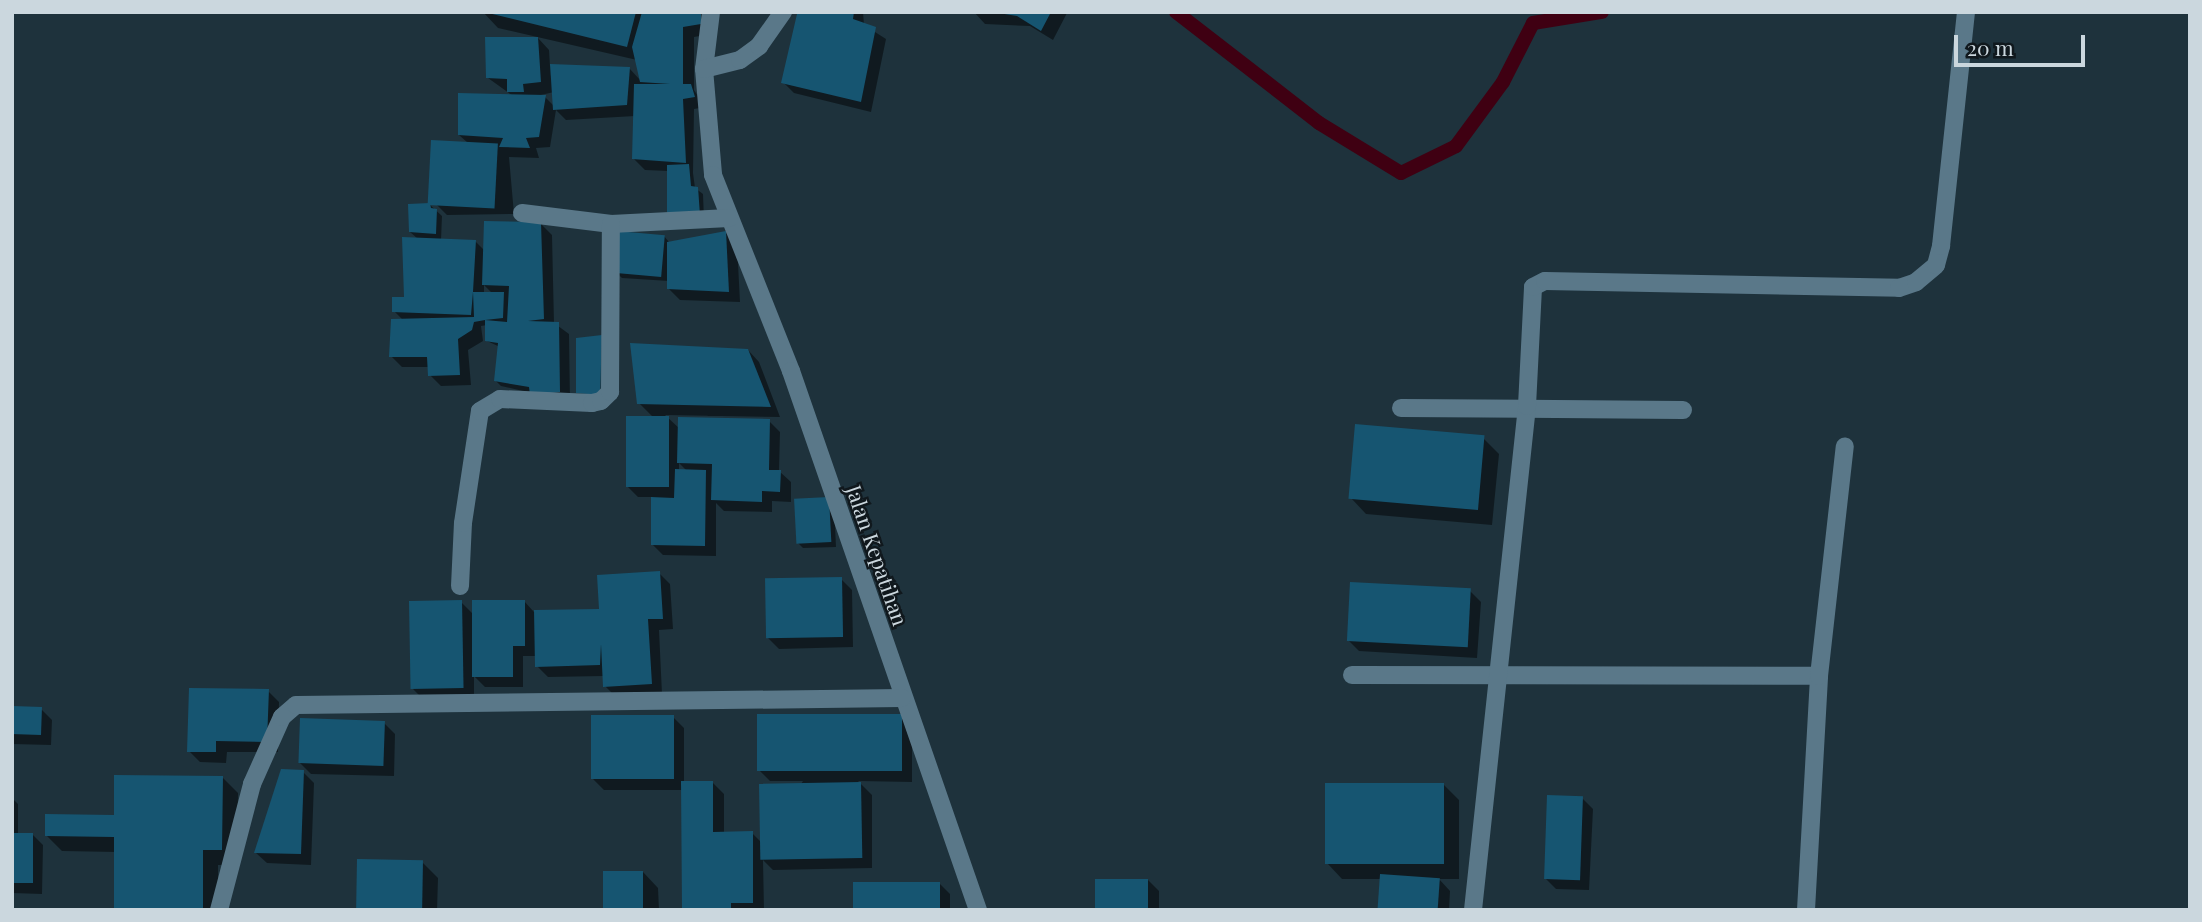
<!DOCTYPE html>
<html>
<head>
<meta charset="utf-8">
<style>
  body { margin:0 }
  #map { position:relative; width:2202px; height:922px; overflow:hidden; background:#1e323c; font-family:"Playfair Display",serif }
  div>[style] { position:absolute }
  .shadow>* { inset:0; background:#0007 }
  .stream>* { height:14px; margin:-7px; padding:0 7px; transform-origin:7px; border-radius:7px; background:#3f0012 }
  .building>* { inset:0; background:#165571; transform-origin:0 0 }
  .minor>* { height:18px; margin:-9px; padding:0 9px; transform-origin:9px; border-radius:9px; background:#5a7889 }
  span { translate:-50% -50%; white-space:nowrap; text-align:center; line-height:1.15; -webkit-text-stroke:5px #10181d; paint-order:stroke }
  .street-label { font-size:21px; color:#cbd7de }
  .frame { position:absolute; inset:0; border:14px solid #cbd7de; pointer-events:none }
  .scale { position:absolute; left:1954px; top:35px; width:131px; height:32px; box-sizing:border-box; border:4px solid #cbd7de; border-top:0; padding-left:9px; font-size:21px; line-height:24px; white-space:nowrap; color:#cbd7de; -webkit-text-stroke:5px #10181d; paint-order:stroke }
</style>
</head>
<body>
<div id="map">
  <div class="shadow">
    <i style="clip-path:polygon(evenodd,483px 12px,711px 12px,711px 34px,694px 37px,694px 90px,705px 107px,694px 109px,693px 173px,695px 188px,703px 194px,704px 220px,668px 171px,645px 170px,634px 159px,635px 116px,566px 120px,556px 110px,550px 147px,536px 148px,539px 158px,509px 157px,514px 214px,447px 215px,436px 204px,468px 143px,459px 135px,513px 96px,488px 78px,538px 38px,549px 50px,550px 66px,629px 68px,641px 81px,637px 60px,498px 28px,483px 12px,554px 92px,555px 107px,545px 97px,532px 97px,554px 92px)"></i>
    <i style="clip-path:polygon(822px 12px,863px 12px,864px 25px,886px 39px,871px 112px,794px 93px,783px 82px)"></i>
    <i style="clip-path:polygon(974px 12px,1066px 12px,1067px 13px,1053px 40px,1030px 26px,985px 24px)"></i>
    <i style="clip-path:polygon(evenodd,429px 204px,442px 216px,441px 240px,475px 241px,485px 251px,541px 224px,552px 235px,554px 323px,569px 334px,570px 402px,501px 386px,496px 381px,500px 347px,487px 341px,487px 325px,481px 326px,483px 341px,468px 350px,471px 385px,441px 386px,430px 375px,429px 367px,402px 367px,391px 356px,403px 320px,394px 311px,406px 298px,418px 239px,410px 232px,429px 204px,484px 285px,493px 294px,484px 294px,484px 285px)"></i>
    <i style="clip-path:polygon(726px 233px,737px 244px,740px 302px,680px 300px,669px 289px,669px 281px,622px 278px,617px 273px,664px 236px,669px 242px)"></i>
    <i style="clip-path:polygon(evenodd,748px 350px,759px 362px,780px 417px,665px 415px,680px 429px,769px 421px,780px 432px,779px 471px,791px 482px,791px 502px,772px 501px,772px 512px,724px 511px,716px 503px,716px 556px,663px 555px,652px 544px,653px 497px,638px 497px,627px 486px,653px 417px,639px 403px,748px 350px,679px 463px,687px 471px,679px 471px,679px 463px)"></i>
    <i style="clip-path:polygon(1483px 438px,1499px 454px,1492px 525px,1366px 514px,1351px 498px)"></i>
    <i style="clip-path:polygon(834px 504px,836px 547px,803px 548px,798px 543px)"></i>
    <i style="clip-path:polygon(659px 573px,670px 584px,673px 629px,659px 630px,662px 694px,616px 697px,605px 686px,604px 676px,548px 677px,537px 666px,536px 656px,523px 656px,523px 687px,485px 687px,474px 676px,474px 698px,424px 700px,413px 689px,461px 602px,474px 615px,524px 601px,534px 612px,601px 611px)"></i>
    <i style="clip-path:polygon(841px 579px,852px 590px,853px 647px,779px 649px,768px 638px)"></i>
    <i style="clip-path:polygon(1470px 591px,1481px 602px,1477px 658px,1359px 651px,1348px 640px)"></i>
    <i style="clip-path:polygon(268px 691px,279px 702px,278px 752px,227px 752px,226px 763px,200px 762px,189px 751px)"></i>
    <i style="clip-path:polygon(12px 708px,41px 709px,52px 720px,51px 745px,12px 744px)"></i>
    <i style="clip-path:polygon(901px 716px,912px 727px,912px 782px,858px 781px,872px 795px,872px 868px,773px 870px,763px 860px,764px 910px,684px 910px,683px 790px,604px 790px,593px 779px,673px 717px,684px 728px,684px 783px,713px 783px,724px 794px,724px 833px,752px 833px,762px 843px,803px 781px,770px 781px,759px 770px)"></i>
    <i style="clip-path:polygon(384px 723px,395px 734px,394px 776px,311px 774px,300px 763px)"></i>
    <i style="clip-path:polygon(303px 772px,314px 783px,311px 865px,267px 863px,256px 853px)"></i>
    <i style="clip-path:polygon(222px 777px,238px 793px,237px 865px,218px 865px,218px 910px,115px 910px,116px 852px,62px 851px,47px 836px,115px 817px)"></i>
    <i style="clip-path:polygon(1444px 785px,1459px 800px,1459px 879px,1439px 879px,1450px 891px,1449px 910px,1379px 910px,1381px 879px,1342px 879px,1327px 863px)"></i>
    <i style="clip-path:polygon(12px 798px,18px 804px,18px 834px,32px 834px,43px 845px,42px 894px,12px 893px)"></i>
    <i style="clip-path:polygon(1582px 798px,1593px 809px,1589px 890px,1556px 889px,1545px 878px)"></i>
    <i style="clip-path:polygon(422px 862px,438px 878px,437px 910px,357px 910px)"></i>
    <i style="clip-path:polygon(643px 872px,658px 888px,659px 910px,606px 910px)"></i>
    <i style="clip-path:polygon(1148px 880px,1159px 891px,1159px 910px,1097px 910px)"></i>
    <i style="clip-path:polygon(939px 883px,950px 894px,950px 910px,855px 910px)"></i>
  </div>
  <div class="stream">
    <i style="left:1176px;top:12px;width:181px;rotate:37.8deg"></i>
    <i style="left:1319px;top:123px;width:96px;rotate:31.4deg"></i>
    <i style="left:1401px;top:173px;width:61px;rotate:-26.1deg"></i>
    <i style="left:1456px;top:146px;width:79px;rotate:-53.7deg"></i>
    <i style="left:1503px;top:82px;width:66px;rotate:-63deg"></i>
    <i style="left:1533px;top:23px;width:70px;rotate:-9.1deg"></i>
  </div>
  <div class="building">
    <i style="clip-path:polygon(484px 12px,636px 12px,627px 47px)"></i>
    <i style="clip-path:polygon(642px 12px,701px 12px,701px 24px,683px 27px,683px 84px,691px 84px,695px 97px,683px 99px,686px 163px,632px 159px,634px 84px,670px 84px,640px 82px,632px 47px)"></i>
    <i style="clip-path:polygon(854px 12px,853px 19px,876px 27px,861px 102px,781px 83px,797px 14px)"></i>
    <i style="clip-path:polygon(992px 12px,1051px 12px,1041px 31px,1017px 16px)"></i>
    <i style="clip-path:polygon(485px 37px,538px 37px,541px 82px,523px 84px,524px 92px,507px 92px,507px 79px,486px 78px)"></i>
    <i style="clip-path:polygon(550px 64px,630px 67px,627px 105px,553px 110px)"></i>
    <i style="clip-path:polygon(458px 93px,546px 95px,539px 137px,526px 138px,530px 148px,499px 147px,503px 138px,458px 135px)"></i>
    <i style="left:431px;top:140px;width:67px;height:65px;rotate:3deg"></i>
    <i style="clip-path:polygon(689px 164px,691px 186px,698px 187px,700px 215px,667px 216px,667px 165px)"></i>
    <i style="clip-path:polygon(430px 203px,431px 208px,437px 209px,436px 234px,409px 232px,408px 204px)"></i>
    <i style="clip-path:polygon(484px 221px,541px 222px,544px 319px,528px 321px,559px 322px,560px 392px,530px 395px,529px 387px,494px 381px,498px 343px,485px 341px,485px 320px,474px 322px,472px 330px,458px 339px,460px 375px,428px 376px,427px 357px,389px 357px,391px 319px,474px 317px,473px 292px,471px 315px,392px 312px,392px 297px,404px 297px,402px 237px,476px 240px,473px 292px,504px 292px,503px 318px,485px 320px,507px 322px,509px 286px,482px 285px)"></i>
    <i style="left:617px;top:231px;width:48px;height:42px;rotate:5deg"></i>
    <i style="clip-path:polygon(726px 231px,729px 292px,667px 289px,667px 242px)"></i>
    <i style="clip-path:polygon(602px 335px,600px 395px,576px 393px,576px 338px)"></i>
    <i style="clip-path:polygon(630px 343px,748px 349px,771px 407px,637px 404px)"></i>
    <i style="left:626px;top:416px;width:43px;height:71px"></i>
    <i style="clip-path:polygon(678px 417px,770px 419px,769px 470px,781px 470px,780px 492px,762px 491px,762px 502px,711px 500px,712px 464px,677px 463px)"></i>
    <i style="left:1355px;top:424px;width:130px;height:75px;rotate:5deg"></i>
    <i style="clip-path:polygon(675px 469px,706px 470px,705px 546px,651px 545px,651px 497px,674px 498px)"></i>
    <i style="left:829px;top:497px;width:45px;height:35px;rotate:87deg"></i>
    <i style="clip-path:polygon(660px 571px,663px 619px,648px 619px,652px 684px,603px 687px,601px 644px,600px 665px,535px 667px,534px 610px,599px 609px,597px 575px)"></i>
    <i style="left:842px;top:577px;width:60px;height:77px;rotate:89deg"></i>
    <i style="left:1350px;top:582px;width:121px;height:59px;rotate:3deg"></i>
    <i style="left:462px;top:600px;width:88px;height:53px;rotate:89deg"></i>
    <i style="clip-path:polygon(472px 600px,525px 600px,525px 646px,513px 646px,513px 677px,472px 677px)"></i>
    <i style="clip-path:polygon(189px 688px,269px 689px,267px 742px,216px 741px,216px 752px,187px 752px)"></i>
    <i style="left:12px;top:706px;width:30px;height:28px;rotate:2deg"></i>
    <i style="left:757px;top:714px;width:145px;height:57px"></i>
    <i style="left:591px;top:715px;width:83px;height:64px"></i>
    <i style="left:300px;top:718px;width:85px;height:45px;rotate:2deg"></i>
    <i style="clip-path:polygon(281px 769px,304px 770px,301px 854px,254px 853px)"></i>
    <i style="clip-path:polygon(114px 775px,223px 776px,222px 850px,203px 850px,203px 910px,114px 910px,114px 837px,45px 836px,45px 814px,114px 815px)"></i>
    <i style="clip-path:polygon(681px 781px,713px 781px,713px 832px,753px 831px,753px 903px,731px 903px,731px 910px,682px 910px)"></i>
    <i style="left:861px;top:782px;width:76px;height:102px;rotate:89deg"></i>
    <i style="left:1325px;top:783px;width:119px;height:81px"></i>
    <i style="left:1547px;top:795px;width:36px;height:84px;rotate:2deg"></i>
    <i style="left:12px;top:833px;width:21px;height:50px"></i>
    <i style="left:357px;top:859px;width:66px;height:51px;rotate:1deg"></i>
    <i style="left:603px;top:871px;width:40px;height:39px"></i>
    <i style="left:1380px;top:874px;width:60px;height:36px;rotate:4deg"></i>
    <i style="left:1095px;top:879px;width:53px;height:31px"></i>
    <i style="left:853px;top:882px;width:87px;height:28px"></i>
  </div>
  <div class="minor">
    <i style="left:711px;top:12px;width:57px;rotate:97deg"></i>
    <i style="left:704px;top:69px;width:106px;rotate:85.1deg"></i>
    <i style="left:713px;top:175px;width:211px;rotate:68.3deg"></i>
    <i style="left:791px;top:371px;width:571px;rotate:70.87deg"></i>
    <i style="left:704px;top:69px;width:37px;rotate:-14deg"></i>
    <i style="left:740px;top:60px;width:24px;rotate:-36deg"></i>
    <i style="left:759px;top:46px;width:42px;rotate:-54.8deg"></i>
    <i style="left:522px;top:213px;width:90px;rotate:7deg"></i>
    <i style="left:611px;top:224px;width:118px;rotate:-2.9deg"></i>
    <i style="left:1401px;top:408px;width:282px;rotate:0.4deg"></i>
    <i style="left:460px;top:586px;width:63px;rotate:-87.3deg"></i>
    <i style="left:463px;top:523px;width:113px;rotate:-81.4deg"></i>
    <i style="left:480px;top:411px;width:23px;rotate:-31deg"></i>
    <i style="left:500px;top:399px;width:92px;rotate:2.5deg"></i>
    <i style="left:592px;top:403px;width:9px;rotate:-13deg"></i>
    <i style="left:601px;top:401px;width:13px;rotate:-45deg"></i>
    <i style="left:610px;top:392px;width:168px;rotate:-89.7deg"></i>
    <i style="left:1352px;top:675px;width:467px;rotate:0.1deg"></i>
    <i style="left:219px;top:910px;width:130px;rotate:-75.3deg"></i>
    <i style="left:252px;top:784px;width:73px;rotate:-65.9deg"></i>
    <i style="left:282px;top:717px;width:18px;rotate:-41deg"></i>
    <i style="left:296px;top:705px;width:606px;rotate:-0.66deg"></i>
    <i style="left:1473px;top:910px;width:507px;rotate:-83.88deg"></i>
    <i style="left:1527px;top:406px;width:119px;rotate:-87.1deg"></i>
    <i style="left:1533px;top:287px;width:13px;rotate:-27deg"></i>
    <i style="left:1545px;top:281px;width:354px;rotate:1.1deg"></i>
    <i style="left:1899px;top:288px;width:18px;rotate:-19deg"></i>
    <i style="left:1916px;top:282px;width:26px;rotate:-40deg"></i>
    <i style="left:1936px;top:265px;width:20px;rotate:-75deg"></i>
    <i style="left:1941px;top:246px;width:235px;rotate:-83.9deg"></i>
    <i style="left:1806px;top:910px;width:234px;rotate:-86.8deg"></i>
    <i style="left:1819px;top:676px;width:231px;rotate:-83.6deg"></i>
  </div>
  <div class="street-label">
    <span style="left:878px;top:555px;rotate:71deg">Jalan Kepatihan</span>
  </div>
  <div class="frame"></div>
  <div class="scale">20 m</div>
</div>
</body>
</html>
